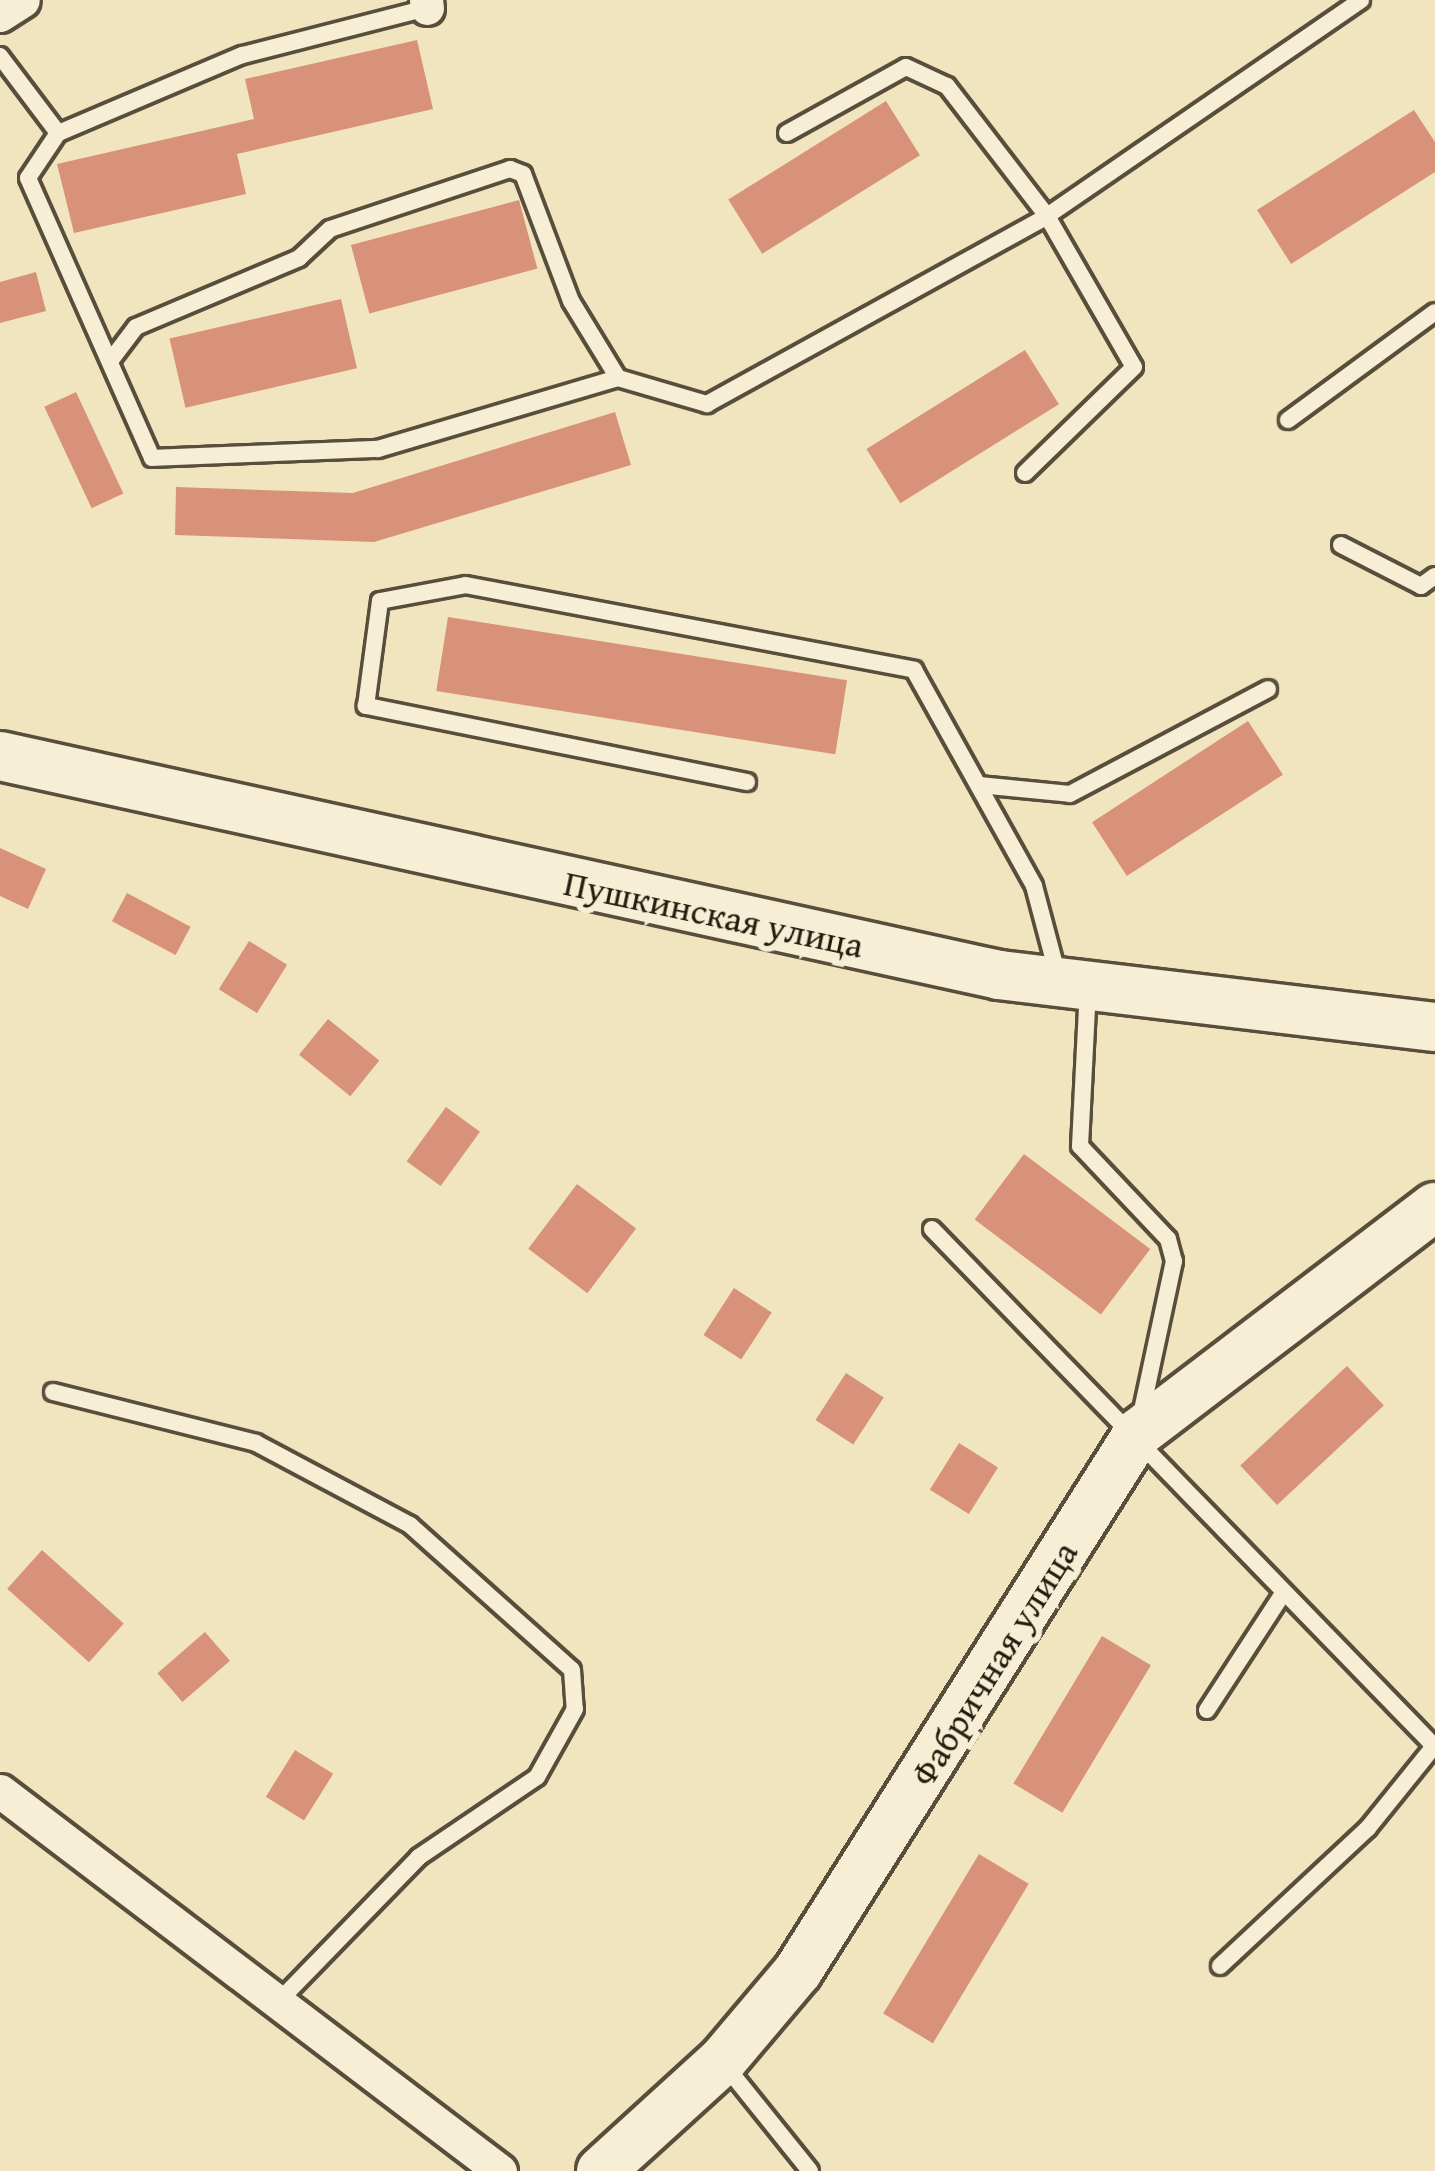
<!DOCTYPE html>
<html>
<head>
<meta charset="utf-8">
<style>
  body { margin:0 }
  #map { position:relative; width:1435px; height:2171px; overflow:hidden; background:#f1e5bf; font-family:"Gentium Book Plus",serif }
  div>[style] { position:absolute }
  .building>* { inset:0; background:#d89279; transform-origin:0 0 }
  .roads { filter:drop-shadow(3px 0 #594e3b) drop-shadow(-3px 0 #594e3b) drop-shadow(0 3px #594e3b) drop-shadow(0 -3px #594e3b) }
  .service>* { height:16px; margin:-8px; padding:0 8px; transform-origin:8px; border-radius:8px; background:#f6eed5 }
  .minor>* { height:33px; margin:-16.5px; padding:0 16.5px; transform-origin:16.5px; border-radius:16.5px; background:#f6eed5 }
  .secondary>* { height:48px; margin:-24px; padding:0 24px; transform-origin:24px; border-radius:24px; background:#f6eed5 }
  span { translate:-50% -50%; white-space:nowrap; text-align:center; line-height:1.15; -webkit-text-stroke:12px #f6eed5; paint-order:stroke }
  .street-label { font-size:36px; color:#261b0f }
</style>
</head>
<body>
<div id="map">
  <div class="building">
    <i style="clip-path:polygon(417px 40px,433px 109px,237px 154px,246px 194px,74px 233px,57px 164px,254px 119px,245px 79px)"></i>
    <i style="left:886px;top:101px;width:64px;height:186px;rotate:58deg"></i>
    <i style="clip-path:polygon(1414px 110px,1435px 142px,1435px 172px,1291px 264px,1257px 210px)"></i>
    <i style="left:519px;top:200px;width:71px;height:174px;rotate:75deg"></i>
    <i style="clip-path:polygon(36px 272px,46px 311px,0 323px,0 282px)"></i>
    <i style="left:341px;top:299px;width:71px;height:176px;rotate:77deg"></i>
    <i style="left:1025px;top:350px;width:64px;height:187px;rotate:58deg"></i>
    <i style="left:76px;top:392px;width:112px;height:35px;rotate:65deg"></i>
    <i style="clip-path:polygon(615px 412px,631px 465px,374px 542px,175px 535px,176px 487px,353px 493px)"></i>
    <i style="left:448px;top:617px;width:404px;height:75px;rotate:9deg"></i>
    <i style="left:1248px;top:721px;width:64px;height:186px;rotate:57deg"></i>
    <i style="clip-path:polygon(0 848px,46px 869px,28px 909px,0 896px)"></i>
    <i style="left:127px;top:893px;width:72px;height:32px;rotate:28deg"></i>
    <i style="left:249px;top:941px;width:45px;height:57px;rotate:32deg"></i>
    <i style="left:328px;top:1019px;width:66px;height:46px;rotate:39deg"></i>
    <i style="left:446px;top:1107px;width:42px;height:67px;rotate:36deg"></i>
    <i style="left:1024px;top:1154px;width:158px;height:82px;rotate:37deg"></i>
    <i style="left:577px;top:1184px;width:74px;height:81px;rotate:37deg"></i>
    <i style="left:734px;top:1288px;width:45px;height:56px;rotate:33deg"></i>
    <i style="left:1347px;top:1366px;width:54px;height:146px;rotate:47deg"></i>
    <i style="left:846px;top:1373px;width:45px;height:56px;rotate:33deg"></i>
    <i style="left:959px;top:1443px;width:46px;height:55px;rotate:32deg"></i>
    <i style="left:42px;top:1550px;width:110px;height:52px;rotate:42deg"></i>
    <i style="left:205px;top:1632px;width:38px;height:63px;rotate:49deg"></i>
    <i style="left:1102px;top:1636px;width:57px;height:172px;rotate:31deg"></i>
    <i style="left:295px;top:1750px;width:45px;height:55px;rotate:32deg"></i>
    <i style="left:979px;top:1854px;width:58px;height:186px;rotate:31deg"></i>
  </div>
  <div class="roads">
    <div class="service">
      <i style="left:427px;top:8px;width:191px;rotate:165.7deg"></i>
      <i style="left:242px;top:55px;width:200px;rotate:157deg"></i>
      <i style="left:58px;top:133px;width:54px;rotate:123.7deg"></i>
      <i style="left:28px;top:178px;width:306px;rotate:66.1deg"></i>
      <i style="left:152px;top:458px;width:226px;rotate:-2.3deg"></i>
      <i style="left:378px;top:449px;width:250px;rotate:-16.5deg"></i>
      <i style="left:0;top:56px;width:96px;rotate:53deg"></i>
      <i style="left:787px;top:133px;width:136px;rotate:-29deg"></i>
      <i style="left:906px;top:67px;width:45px;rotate:24.9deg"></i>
      <i style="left:947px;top:86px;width:164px;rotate:52.4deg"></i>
      <i style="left:1047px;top:216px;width:174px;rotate:60.1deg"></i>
      <i style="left:1134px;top:367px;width:152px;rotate:135.8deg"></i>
      <i style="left:111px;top:360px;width:41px;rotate:-52.9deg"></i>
      <i style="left:136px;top:327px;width:177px;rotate:-22.9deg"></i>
      <i style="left:299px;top:258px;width:42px;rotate:-43.1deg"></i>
      <i style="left:330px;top:229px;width:190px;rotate:-18.4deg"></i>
      <i style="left:510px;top:169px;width:14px;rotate:21deg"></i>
      <i style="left:523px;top:174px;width:136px;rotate:69.3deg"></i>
      <i style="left:571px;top:301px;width:90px;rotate:58.6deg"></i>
      <i style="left:618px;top:378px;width:93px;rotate:16.3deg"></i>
      <i style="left:707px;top:404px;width:389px;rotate:-28.9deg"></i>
      <i style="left:1047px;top:216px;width:381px;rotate:-34.5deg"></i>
      <i style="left:1288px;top:420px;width:182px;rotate:-36.3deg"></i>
      <i style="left:1341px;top:545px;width:90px;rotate:27.1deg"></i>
      <i style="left:1421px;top:586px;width:17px;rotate:-36deg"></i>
      <i style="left:747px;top:782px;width:389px;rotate:-168.7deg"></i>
      <i style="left:366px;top:706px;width:106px;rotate:-82.4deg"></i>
      <i style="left:380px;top:601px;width:87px;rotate:-10.5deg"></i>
      <i style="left:466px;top:585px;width:456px;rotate:10.7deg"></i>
      <i style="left:914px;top:670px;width:247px;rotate:60.9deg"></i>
      <i style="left:1034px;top:886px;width:93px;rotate:75.1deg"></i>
      <i style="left:979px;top:785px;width:91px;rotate:5.6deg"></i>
      <i style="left:1070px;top:794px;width:224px;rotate:-27.9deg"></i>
      <i style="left:1088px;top:988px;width:158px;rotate:92.9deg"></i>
      <i style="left:1080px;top:1146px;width:128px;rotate:46.6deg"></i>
      <i style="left:1168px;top:1239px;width:23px;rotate:75deg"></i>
      <i style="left:1174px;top:1261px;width:163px;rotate:102.1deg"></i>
      <i style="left:932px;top:1229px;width:721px;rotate:45.84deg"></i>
      <i style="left:53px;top:1392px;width:209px;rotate:14.1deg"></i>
      <i style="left:256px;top:1443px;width:174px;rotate:28deg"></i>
      <i style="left:410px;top:1525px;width:217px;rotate:41.8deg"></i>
      <i style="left:572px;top:1670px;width:39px;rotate:86deg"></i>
      <i style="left:575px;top:1709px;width:78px;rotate:119.2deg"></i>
      <i style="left:537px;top:1777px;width:143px;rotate:145.9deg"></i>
      <i style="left:419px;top:1857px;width:204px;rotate:134.2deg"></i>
      <i style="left:1207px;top:1710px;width:141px;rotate:-56.9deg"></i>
      <i style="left:1220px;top:1966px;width:202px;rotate:-43deg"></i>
      <i style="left:1368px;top:1828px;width:107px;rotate:-51.1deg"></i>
      <i style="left:724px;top:2064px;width:137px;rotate:51.2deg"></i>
    </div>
    <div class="minor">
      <i style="left:426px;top:0;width:8px;rotate:83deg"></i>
      <i style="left:0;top:15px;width:27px;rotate:-33deg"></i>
      <i style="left:0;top:1791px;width:628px;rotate:37.23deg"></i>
    </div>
    <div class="secondary">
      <i style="left:0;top:756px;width:1023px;rotate:12.36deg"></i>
      <i style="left:999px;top:975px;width:439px;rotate:6.8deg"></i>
      <i style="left:601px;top:2171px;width:164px;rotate:-42.3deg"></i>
      <i style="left:722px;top:2061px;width:118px;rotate:-49.8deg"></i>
      <i style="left:798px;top:1971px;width:636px;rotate:-57.71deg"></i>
      <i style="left:1138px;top:1433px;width:373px;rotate:-37.3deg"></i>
    </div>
  </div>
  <div class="street-label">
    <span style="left:714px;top:913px;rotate:12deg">Пушкинская улица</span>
    <span style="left:993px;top:1663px;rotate:-58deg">Фабричная улица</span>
  </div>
</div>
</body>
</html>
